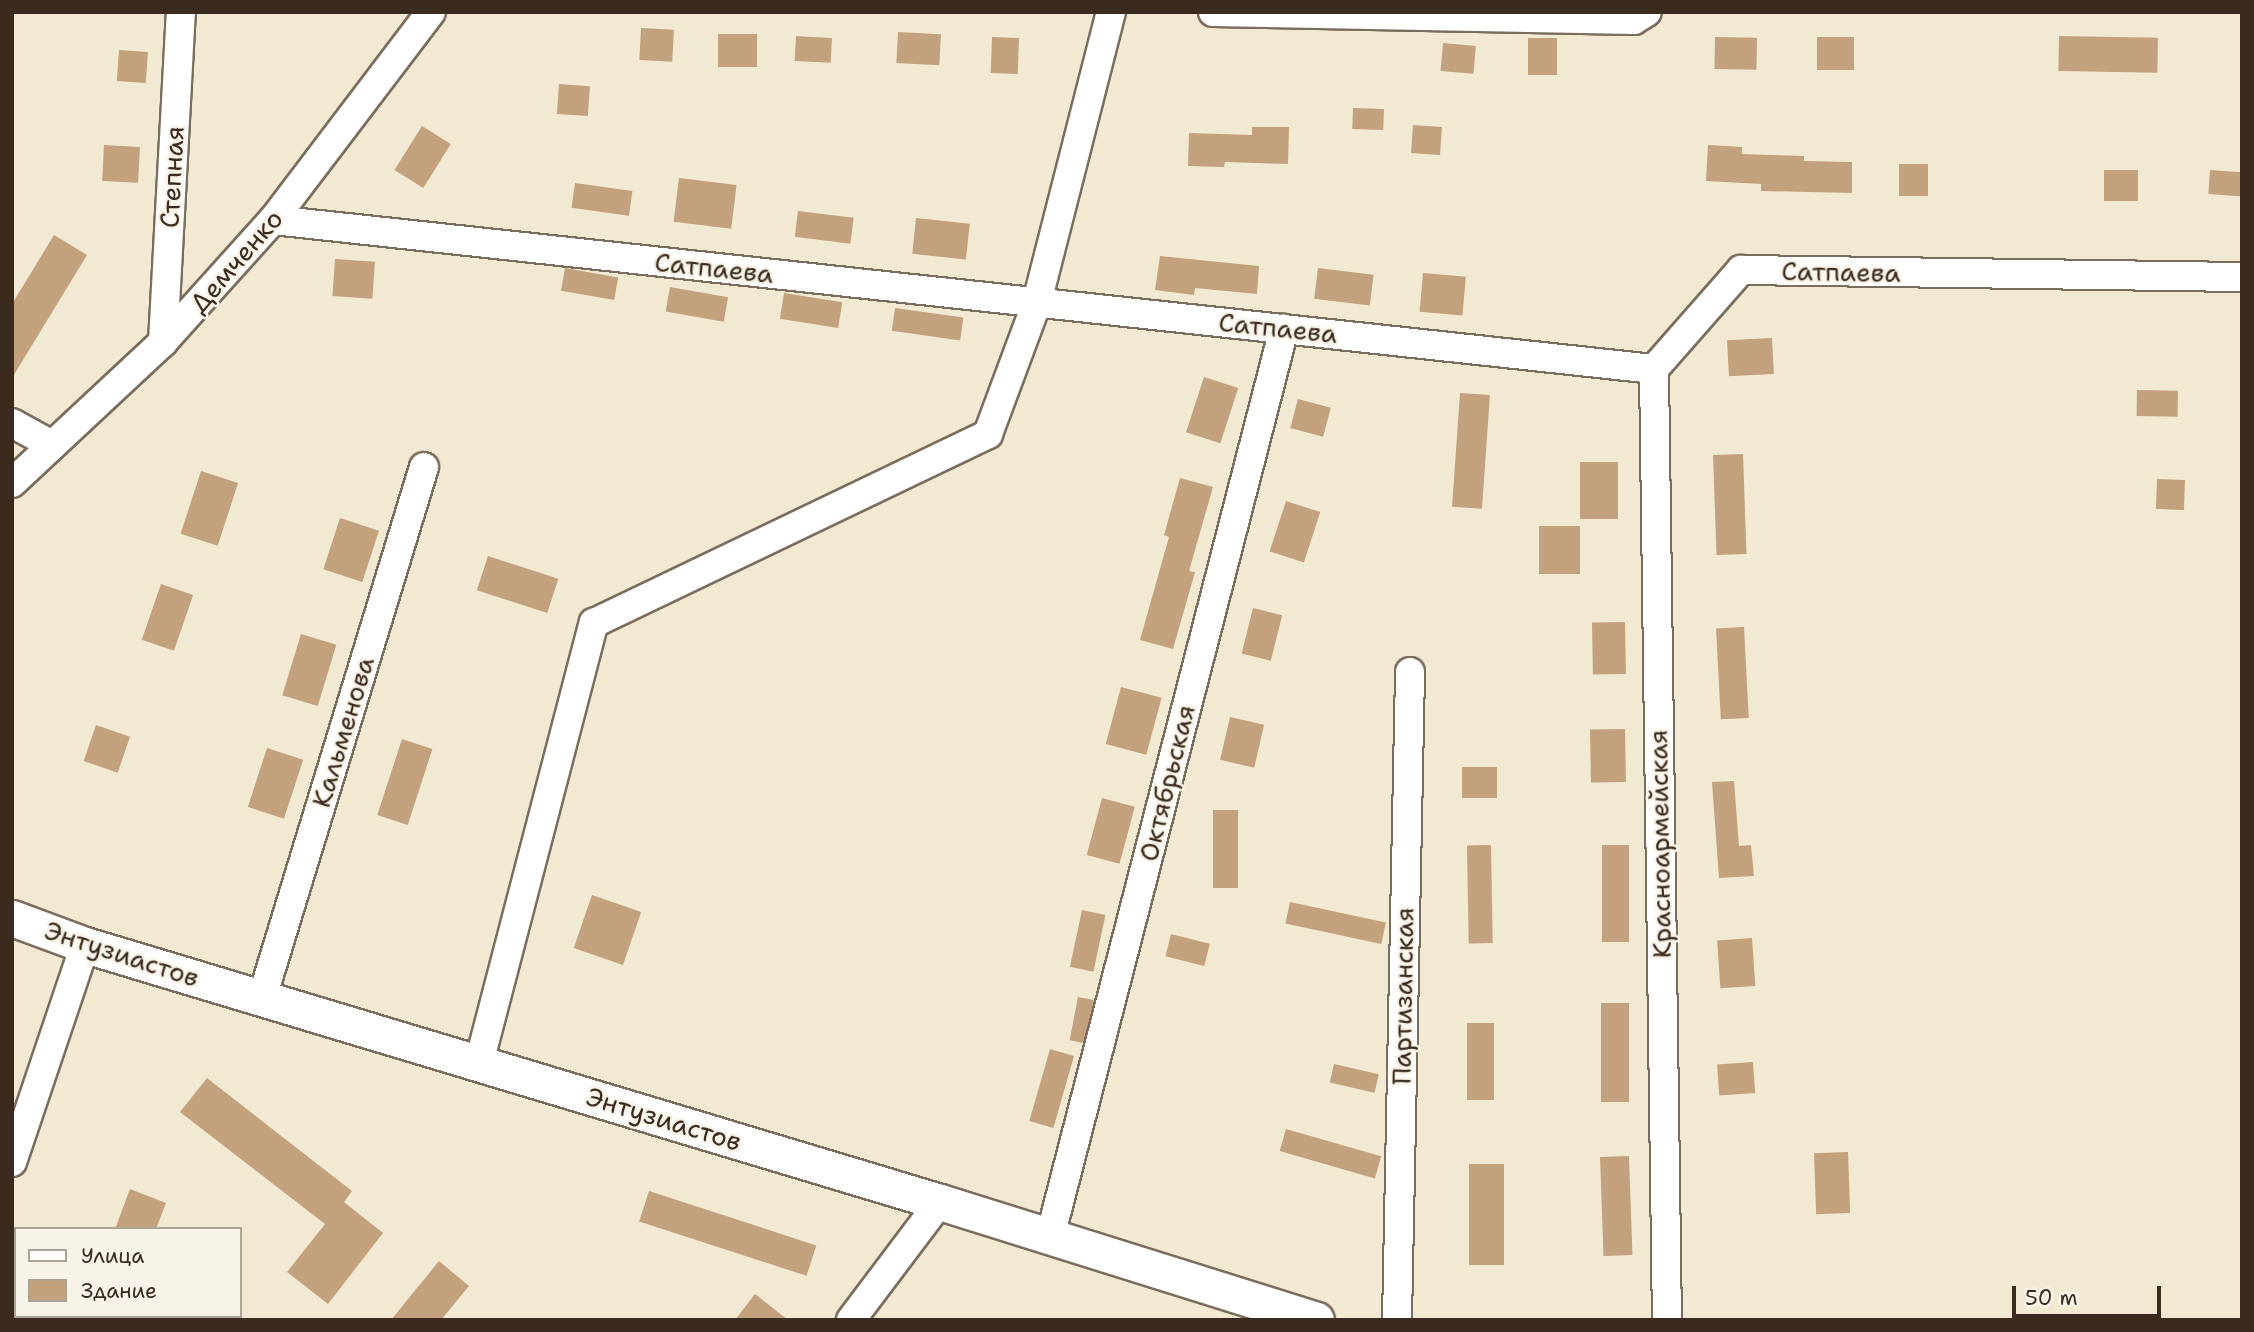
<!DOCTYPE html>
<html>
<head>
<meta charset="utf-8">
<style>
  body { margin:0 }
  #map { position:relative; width:2254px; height:1332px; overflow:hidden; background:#f2e9d3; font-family:"Shantell Sans",sans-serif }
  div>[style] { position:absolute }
  .building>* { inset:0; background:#c2a17c; transform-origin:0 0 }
  .roads { filter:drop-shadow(2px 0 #7b6d5d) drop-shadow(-2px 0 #7b6d5d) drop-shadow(0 2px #7b6d5d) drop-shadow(0 -2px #7b6d5d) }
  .minor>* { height:28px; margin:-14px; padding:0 14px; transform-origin:14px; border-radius:14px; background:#fff }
  .major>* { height:35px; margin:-17.5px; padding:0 17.5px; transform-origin:17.5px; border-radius:17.5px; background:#fff }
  span { translate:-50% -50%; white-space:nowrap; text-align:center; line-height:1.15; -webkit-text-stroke:5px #f7f3e8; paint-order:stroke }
  .street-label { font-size:26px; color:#3b2a1e }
  .frame { position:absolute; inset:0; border:14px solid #3b2a1e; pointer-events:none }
  .legend { position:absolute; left:14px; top:1227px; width:228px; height:91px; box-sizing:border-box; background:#f7f3e8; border:2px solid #aca397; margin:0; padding:9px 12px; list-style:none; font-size:21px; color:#3b2a1e }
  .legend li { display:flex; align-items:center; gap:14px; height:35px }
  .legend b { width:35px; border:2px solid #aca397 }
  .scale { position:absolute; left:2012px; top:1286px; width:149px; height:32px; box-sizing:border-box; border:4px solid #3b2a1e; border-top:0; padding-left:9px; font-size:21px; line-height:24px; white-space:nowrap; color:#3b2a1e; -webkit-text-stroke:5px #f7f3e8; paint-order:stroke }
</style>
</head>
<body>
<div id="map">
  <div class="building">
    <i style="left:641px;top:28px;width:33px;height:32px;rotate:3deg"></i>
    <i style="left:898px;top:32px;width:43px;height:31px;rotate:3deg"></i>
    <i style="left:718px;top:34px;width:39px;height:33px"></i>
    <i style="left:796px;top:36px;width:36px;height:25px;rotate:3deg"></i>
    <i style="left:2059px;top:36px;width:99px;height:35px;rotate:1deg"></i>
    <i style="left:992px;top:37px;width:27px;height:36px;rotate:2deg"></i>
    <i style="left:1715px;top:37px;width:42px;height:32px;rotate:1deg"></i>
    <i style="left:1817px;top:37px;width:37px;height:33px"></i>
    <i style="left:1557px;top:38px;width:37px;height:29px;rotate:90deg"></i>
    <i style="left:1443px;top:43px;width:33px;height:28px;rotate:5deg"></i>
    <i style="left:119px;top:50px;width:29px;height:31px;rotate:4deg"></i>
    <i style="left:559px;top:84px;width:31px;height:30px;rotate:4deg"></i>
    <i style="left:1353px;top:108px;width:31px;height:21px;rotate:2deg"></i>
    <i style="left:1413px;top:125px;width:29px;height:28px;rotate:4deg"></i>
    <i style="left:422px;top:126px;width:34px;height:52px;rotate:32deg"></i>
    <i style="clip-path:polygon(1252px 127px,1289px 127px,1288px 164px,1225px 162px,1224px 167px,1188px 166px,1189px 133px,1252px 135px)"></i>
    <i style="left:104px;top:145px;width:36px;height:36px;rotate:3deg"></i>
    <i style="clip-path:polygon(1708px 145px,1742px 147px,1742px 154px,1804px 156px,1804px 161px,1852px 162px,1852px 193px,1761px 191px,1761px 184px,1706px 181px)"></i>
    <i style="left:1899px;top:164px;width:29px;height:32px"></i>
    <i style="left:2104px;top:170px;width:34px;height:31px"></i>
    <i style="left:2210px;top:170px;width:32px;height:24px;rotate:4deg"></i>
    <i style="left:679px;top:178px;width:58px;height:44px;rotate:7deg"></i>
    <i style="left:575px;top:183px;width:58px;height:25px;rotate:8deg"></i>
    <i style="left:798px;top:211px;width:56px;height:26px;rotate:7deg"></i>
    <i style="left:916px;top:218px;width:54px;height:36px;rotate:6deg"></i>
    <i style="clip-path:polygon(54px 235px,87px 255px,12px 378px,12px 304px)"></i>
    <i style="clip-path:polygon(1160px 256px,1259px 266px,1257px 294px,1195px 288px,1194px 295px,1155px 290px)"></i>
    <i style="left:335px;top:259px;width:40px;height:37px;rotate:4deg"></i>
    <i style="left:565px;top:268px;width:54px;height:23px;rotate:10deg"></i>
    <i style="left:1318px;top:268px;width:56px;height:31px;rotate:7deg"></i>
    <i style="left:1423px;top:273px;width:43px;height:39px;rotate:5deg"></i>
    <i style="left:670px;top:287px;width:59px;height:25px;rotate:10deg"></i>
    <i style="left:784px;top:293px;width:59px;height:26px;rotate:9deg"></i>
    <i style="left:895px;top:308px;width:69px;height:23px;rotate:8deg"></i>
    <i style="left:1772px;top:338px;width:36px;height:45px;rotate:87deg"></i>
    <i style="left:1204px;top:377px;width:36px;height:58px;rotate:18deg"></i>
    <i style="left:2137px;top:390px;width:41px;height:26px;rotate:1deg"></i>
    <i style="left:1460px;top:393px;width:30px;height:114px;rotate:4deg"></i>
    <i style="left:1298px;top:399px;width:34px;height:30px;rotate:15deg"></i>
    <i style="left:1743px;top:454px;width:100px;height:30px;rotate:88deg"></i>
    <i style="left:1580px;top:462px;width:38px;height:57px"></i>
    <i style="left:201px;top:471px;width:39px;height:66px;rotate:18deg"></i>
    <i style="clip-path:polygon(1180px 478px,1213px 487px,1189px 571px,1195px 572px,1173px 649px,1140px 640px,1169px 537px,1164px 535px)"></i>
    <i style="left:2157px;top:479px;width:28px;height:30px;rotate:2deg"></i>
    <i style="left:1286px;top:501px;width:36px;height:53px;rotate:18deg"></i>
    <i style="left:340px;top:518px;width:41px;height:54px;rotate:18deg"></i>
    <i style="left:1580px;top:526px;width:48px;height:41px;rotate:90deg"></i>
    <i style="left:488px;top:556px;width:74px;height:36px;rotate:18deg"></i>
    <i style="left:161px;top:584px;width:34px;height:59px;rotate:19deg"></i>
    <i style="left:1253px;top:608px;width:30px;height:47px;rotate:14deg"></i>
    <i style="left:1625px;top:622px;width:52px;height:33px;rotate:89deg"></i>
    <i style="left:1744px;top:627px;width:91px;height:28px;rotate:87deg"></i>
    <i style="left:301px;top:634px;width:37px;height:64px;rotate:17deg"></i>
    <i style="left:1121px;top:687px;width:42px;height:59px;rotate:15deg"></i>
    <i style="left:1230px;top:717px;width:35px;height:44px;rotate:13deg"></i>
    <i style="left:96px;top:725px;width:36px;height:38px;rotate:19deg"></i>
    <i style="left:1625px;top:729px;width:53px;height:35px;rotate:89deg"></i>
    <i style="left:402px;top:739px;width:32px;height:80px;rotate:18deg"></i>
    <i style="left:267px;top:748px;width:38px;height:62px;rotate:18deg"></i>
    <i style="left:1462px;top:767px;width:35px;height:31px"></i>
    <i style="clip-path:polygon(1734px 781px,1739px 846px,1751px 845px,1754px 876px,1719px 878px,1712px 782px)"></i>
    <i style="left:1102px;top:798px;width:34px;height:59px;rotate:15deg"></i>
    <i style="left:1213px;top:810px;width:25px;height:78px"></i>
    <i style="left:1491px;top:845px;width:98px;height:24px;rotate:89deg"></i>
    <i style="left:1602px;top:845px;width:27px;height:97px"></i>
    <i style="left:592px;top:895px;width:52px;height:56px;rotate:19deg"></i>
    <i style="left:1290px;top:902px;width:98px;height:22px;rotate:12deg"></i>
    <i style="left:1082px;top:910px;width:24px;height:58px;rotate:12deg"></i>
    <i style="left:1171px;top:934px;width:40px;height:23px;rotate:14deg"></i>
    <i style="left:1752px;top:938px;width:48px;height:35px;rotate:86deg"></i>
    <i style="left:1078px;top:997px;width:16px;height:44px;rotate:11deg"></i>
    <i style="left:1601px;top:1003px;width:28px;height:99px"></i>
    <i style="left:1467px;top:1023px;width:27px;height:77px"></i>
    <i style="left:1050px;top:1049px;width:25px;height:75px;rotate:16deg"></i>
    <i style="left:1753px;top:1062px;width:31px;height:36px;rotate:86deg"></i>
    <i style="left:1334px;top:1064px;width:46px;height:19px;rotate:13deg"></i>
    <i style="clip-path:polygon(207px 1078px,352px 1191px,344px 1202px,383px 1233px,328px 1304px,287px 1272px,325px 1224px,180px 1112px)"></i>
    <i style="left:1286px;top:1129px;width:99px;height:23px;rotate:16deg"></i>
    <i style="left:1848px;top:1152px;width:61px;height:34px;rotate:88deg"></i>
    <i style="left:1629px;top:1156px;width:99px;height:29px;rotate:88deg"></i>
    <i style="left:1469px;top:1164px;width:35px;height:101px"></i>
    <i style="clip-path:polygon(130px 1189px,166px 1203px,156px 1229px,115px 1229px)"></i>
    <i style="left:649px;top:1191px;width:176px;height:32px;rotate:18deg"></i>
    <i style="clip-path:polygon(439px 1261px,469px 1286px,441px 1320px,391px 1320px)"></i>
    <i style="clip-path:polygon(755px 1294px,788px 1320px,735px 1320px)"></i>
  </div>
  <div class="roads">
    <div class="minor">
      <i style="left:1213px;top:12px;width:421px;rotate:1.1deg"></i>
      <i style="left:1634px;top:20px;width:15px;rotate:-32deg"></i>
      <i style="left:273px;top:220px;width:1389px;rotate:6.16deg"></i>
      <i style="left:163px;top:342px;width:330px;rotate:-86.9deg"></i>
      <i style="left:1654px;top:369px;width:951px;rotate:89.22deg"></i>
      <i style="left:1654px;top:369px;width:132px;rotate:-48.7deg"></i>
      <i style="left:1741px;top:270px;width:501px;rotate:0.8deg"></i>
      <i style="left:12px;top:423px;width:46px;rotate:28.8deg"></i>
      <i style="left:12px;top:483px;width:207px;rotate:-43deg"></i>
      <i style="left:163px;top:342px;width:164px;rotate:-48deg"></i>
      <i style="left:273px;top:220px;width:261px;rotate:-52.8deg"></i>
      <i style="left:262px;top:998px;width:555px;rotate:-73.03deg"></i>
      <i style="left:479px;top:1063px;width:455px;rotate:-75.4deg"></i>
      <i style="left:594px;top:623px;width:437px;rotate:-25.6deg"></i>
      <i style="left:988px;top:434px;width:141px;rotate:-69.6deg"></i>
      <i style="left:1037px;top:302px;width:299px;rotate:-75.7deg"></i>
      <i style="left:12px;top:1162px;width:229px;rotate:-71.4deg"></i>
      <i style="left:1050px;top:1237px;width:938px;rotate:-75.55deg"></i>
      <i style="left:851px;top:1320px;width:148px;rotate:-53deg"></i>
      <i style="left:1397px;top:1320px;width:648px;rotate:-88.85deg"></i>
    </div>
    <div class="major">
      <i style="left:12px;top:918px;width:78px;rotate:20.3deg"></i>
      <i style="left:85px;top:945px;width:893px;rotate:16.73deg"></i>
      <i style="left:940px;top:1202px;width:394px;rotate:17.4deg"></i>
    </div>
  </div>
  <div class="street-label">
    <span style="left:172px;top:177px;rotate:-87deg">Степная</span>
    <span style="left:236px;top:261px;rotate:-49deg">Демченко</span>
    <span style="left:714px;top:268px;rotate:6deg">Сатпаева</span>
    <span style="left:1841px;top:272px;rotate:1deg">Сатпаева</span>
    <span style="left:1278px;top:328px;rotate:6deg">Сатпаева</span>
    <span style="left:343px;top:732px;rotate:-73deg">Кальменова</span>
    <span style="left:1167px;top:783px;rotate:-76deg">Октябрьская</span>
    <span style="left:1660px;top:844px;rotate:-91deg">Красноармейская</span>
    <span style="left:122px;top:954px;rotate:18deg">Энтузиастов</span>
    <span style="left:1403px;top:996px;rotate:-89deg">Партизанская</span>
    <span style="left:664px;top:1119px;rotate:17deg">Энтузиастов</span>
  </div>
  <div class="frame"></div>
  <ul class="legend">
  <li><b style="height:9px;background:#fff"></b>Улица</li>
  <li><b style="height:19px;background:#c2a17c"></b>Здание</li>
  </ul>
  <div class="scale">50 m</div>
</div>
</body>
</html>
